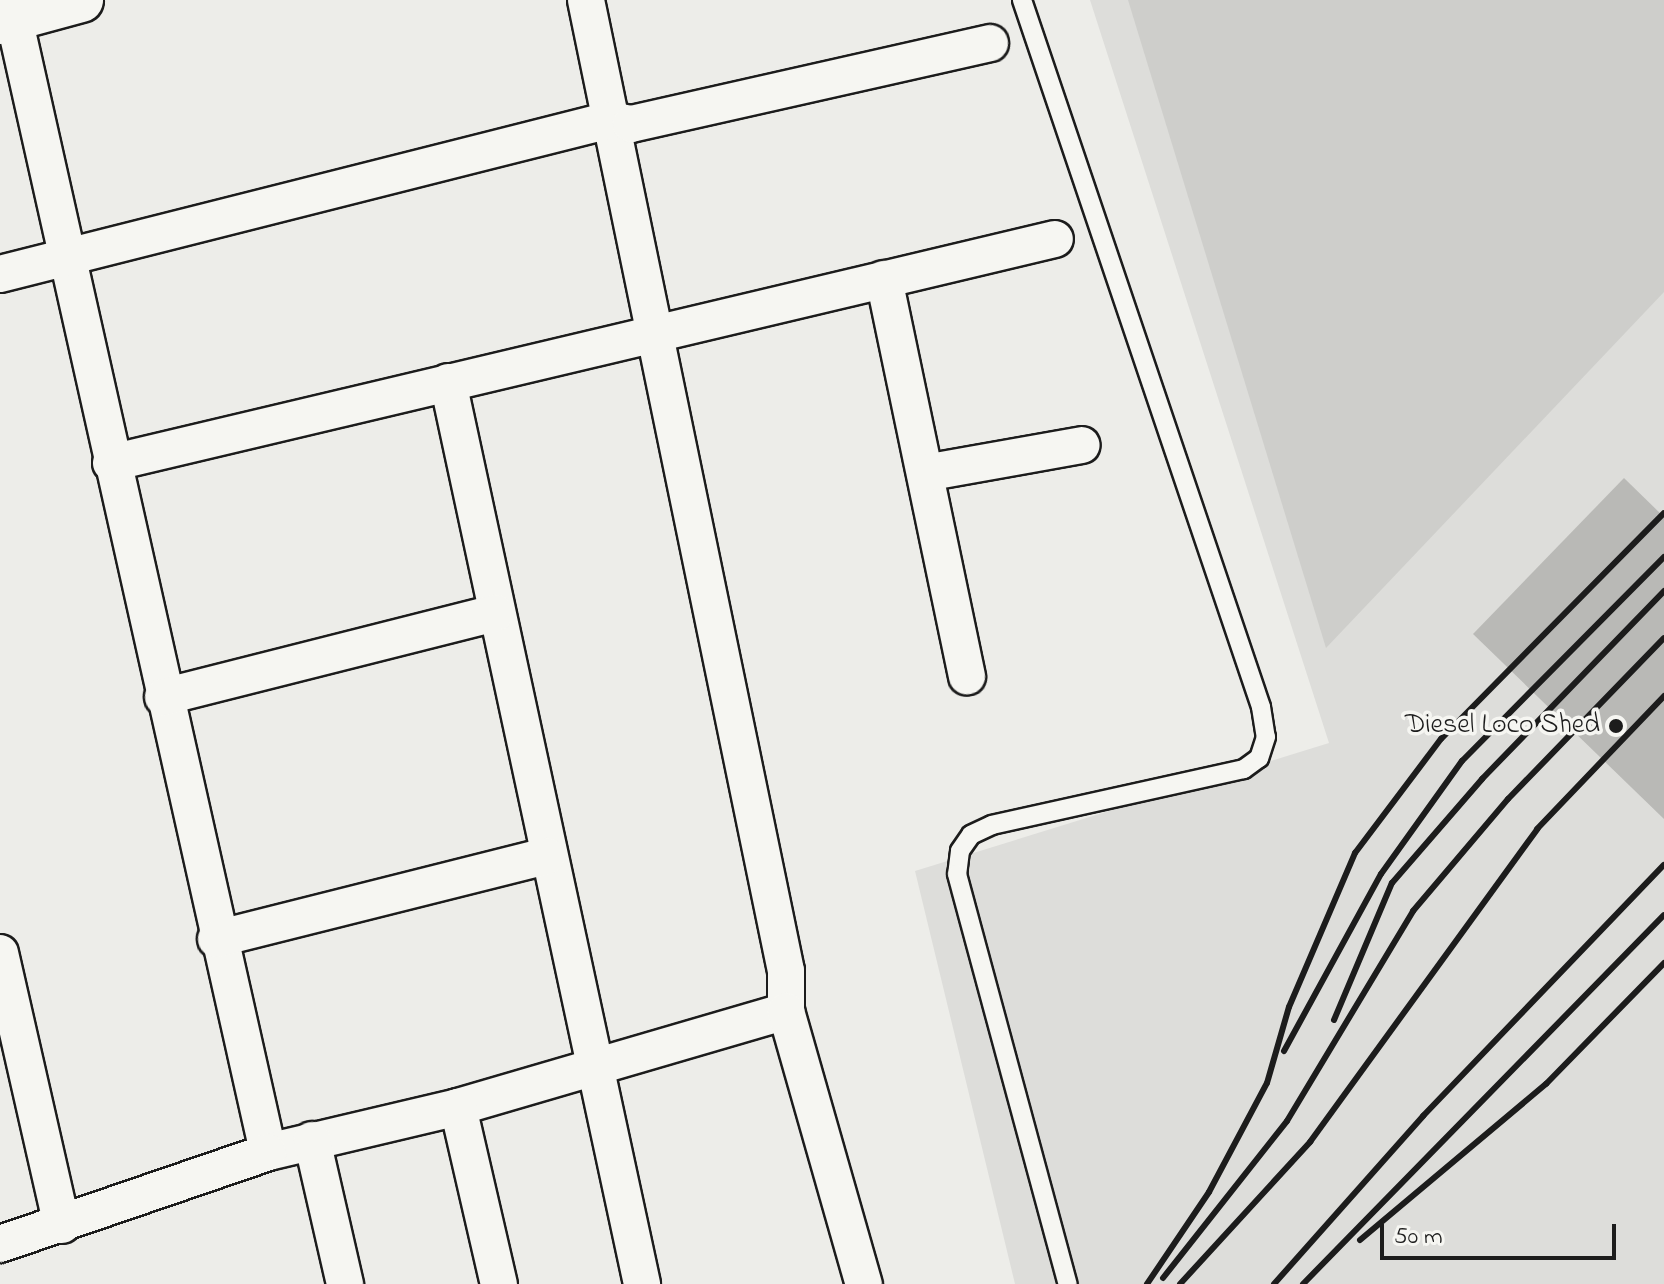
<!DOCTYPE html>
<html>
<head>
<meta charset="utf-8">
<style>
  body { margin:0 }
  #map { position:relative; width:1664px; height:1284px; overflow:hidden; background:#edede9; font-family:"Indie Flower",sans-serif }
  div>[style] { position:absolute }
  .built>* { inset:0; background:#ddddda }
  .green>* { inset:0; background:#cececb }
  .building>* { inset:0; background:#b9b9b6 }
  .roads { filter:drop-shadow(2px 0 #1c1c1c) drop-shadow(-2px 0 #1c1c1c) drop-shadow(0 2px #1c1c1c) drop-shadow(0 -2px #1c1c1c) }
  .lane>* { height:18px; margin:-9px; padding:0 9px; transform-origin:9px; border-radius:9px; background:#f6f6f2 }
  .street>* { height:36px; margin:-18px; padding:0 18px; transform-origin:18px; border-radius:18px; background:#f6f6f2 }
  .secondary>* { height:44px; margin:-22px; padding:0 22px; transform-origin:22px; border-radius:22px; background:#f6f6f2 }
  .rail>* { height:6px; margin:-3px; padding:0 3px; transform-origin:3px; border-radius:3px; background:#1c1c1c }
  .dots>* { width:22px; height:22px; translate:-50% -50%; box-sizing:border-box; border:4px solid #f6f6f2; border-radius:50% }
  span { translate:-50% -50%; white-space:nowrap; text-align:center; line-height:1.15; -webkit-text-stroke:7px #f6f6f2; paint-order:stroke }
  .poi-label { font-size:28px; color:#1c1c1c }
  .right { translate:-100% -50%; text-align:right }
  .scale { position:absolute; left:1380px; top:1224px; width:236px; height:36px; box-sizing:border-box; border:4px solid #1c1c1c; border-top:0; padding-left:10px; font-size:24px; line-height:28px; white-space:nowrap; color:#1c1c1c; -webkit-text-stroke:6px #f6f6f2; paint-order:stroke }
</style>
</head>
<body>
<div id="map">
  <div class="built">
    <i style="clip-path:polygon(1090px 0,1664px 0,1664px 1284px,1015px 1284px,915px 871px,1329px 743px)"></i>
  </div>
  <div class="green">
    <i style="clip-path:polygon(1128px 0,1664px 0,1664px 292px,1326px 648px)"></i>
  </div>
  <div class="building">
    <i style="clip-path:polygon(1624px 478px,1664px 517px,1664px 819px,1473px 634px)"></i>
  </div>
  <div class="roads">
    <div class="lane">
      <i style="left:1022px;top:0;width:746px;rotate:71.32deg"></i>
      <i style="left:1261px;top:707px;width:30px;rotate:81deg"></i>
      <i style="left:1266px;top:737px;width:22px;rotate:108deg"></i>
      <i style="left:1259px;top:758px;width:19px;rotate:144deg"></i>
      <i style="left:1244px;top:769px;width:258px;rotate:167.5deg"></i>
      <i style="left:992px;top:825px;width:23px;rotate:155deg"></i>
      <i style="left:971px;top:835px;width:19px;rotate:125deg"></i>
      <i style="left:960px;top:851px;width:23px;rotate:97deg"></i>
      <i style="left:957px;top:874px;width:425px;rotate:74.9deg"></i>
    </div>
    <div class="street">
      <i style="left:14px;top:18px;width:1162px;rotate:77.37deg"></i>
      <i style="left:268px;top:1152px;width:195px;rotate:-13.3deg"></i>
      <i style="left:458px;top:1107px;width:342px;rotate:-16.3deg"></i>
      <i style="left:786px;top:1011px;width:40px;rotate:-90deg"></i>
      <i style="left:786px;top:971px;width:991px;rotate:-101.64deg"></i>
      <i style="left:0;top:274px;width:629px;rotate:-14.17deg"></i>
      <i style="left:610px;top:120px;width:21px;rotate:11deg"></i>
      <i style="left:631px;top:124px;width:368px;rotate:-12.7deg"></i>
      <i style="left:884px;top:279px;width:406px;rotate:78.2deg"></i>
      <i style="left:448px;top:382px;width:923px;rotate:77.86deg"></i>
      <i style="left:111px;top:463px;width:970px;rotate:-13.35deg"></i>
      <i style="left:925px;top:473px;width:159px;rotate:-10.1deg"></i>
      <i style="left:163px;top:697px;width:343px;rotate:-14.2deg"></i>
      <i style="left:216px;top:939px;width:341px;rotate:-14.1deg"></i>
      <i style="left:0;top:953px;width:279px;rotate:77.2deg"></i>
      <i style="left:786px;top:1011px;width:284px;rotate:74.1deg"></i>
      <i style="left:458px;top:1107px;width:182px;rotate:77deg"></i>
      <i style="left:312px;top:1140px;width:148px;rotate:77.1deg"></i>
      <i style="left:0;top:1244px;width:283px;rotate:-18.9deg"></i>
    </div>
    <div class="secondary">
      <i style="left:0;top:22px;width:84px;rotate:-15.2deg"></i>
    </div>
  </div>
  <div class="rail">
    <i style="left:1334px;top:1020px;width:149px;rotate:-67.1deg"></i>
    <i style="left:1392px;top:883px;width:138px;rotate:-49.1deg"></i>
    <i style="left:1482px;top:779px;width:262px;rotate:-45.9deg"></i>
    <i style="left:1284px;top:1051px;width:202px;rotate:-61.3deg"></i>
    <i style="left:1381px;top:874px;width:139px;rotate:-54.4deg"></i>
    <i style="left:1462px;top:761px;width:287px;rotate:-45.3deg"></i>
    <i style="left:1360px;top:1240px;width:243px;rotate:-40deg"></i>
    <i style="left:1546px;top:1084px;width:169px;rotate:-45.7deg"></i>
    <i style="left:1163px;top:1278px;width:200px;rotate:-51.7deg"></i>
    <i style="left:1287px;top:1121px;width:245px;rotate:-59deg"></i>
    <i style="left:1413px;top:911px;width:147px;rotate:-49.7deg"></i>
    <i style="left:1508px;top:799px;width:224px;rotate:-45.9deg"></i>
    <i style="left:1147px;top:1284px;width:111px;rotate:-56deg"></i>
    <i style="left:1209px;top:1192px;width:123px;rotate:-62deg"></i>
    <i style="left:1267px;top:1083px;width:79px;rotate:-73.9deg"></i>
    <i style="left:1289px;top:1007px;width:168px;rotate:-66.8deg"></i>
    <i style="left:1355px;top:853px;width:143px;rotate:-53deg"></i>
    <i style="left:1441px;top:739px;width:317px;rotate:-45.4deg"></i>
    <i style="left:1180px;top:1284px;width:193px;rotate:-47.5deg"></i>
    <i style="left:1310px;top:1142px;width:387px;rotate:-54deg"></i>
    <i style="left:1537px;top:829px;width:184px;rotate:-46.3deg"></i>
    <i style="left:1274px;top:1284px;width:225px;rotate:-48.4deg"></i>
    <i style="left:1423px;top:1116px;width:348px;rotate:-46.2deg"></i>
    <i style="left:1303px;top:1284px;width:516px;rotate:-45.63deg"></i>
  </div>
  <div class="dots">
    <i style="left:1616px;top:726px;background:#1c1c1c"></i>
  </div>
  <div class="poi-label">
    <span class="right" style="left:1600px;top:726px">Diesel Loco Shed</span>
  </div>
  <div class="scale">50 m</div>
</div>
</body>
</html>
